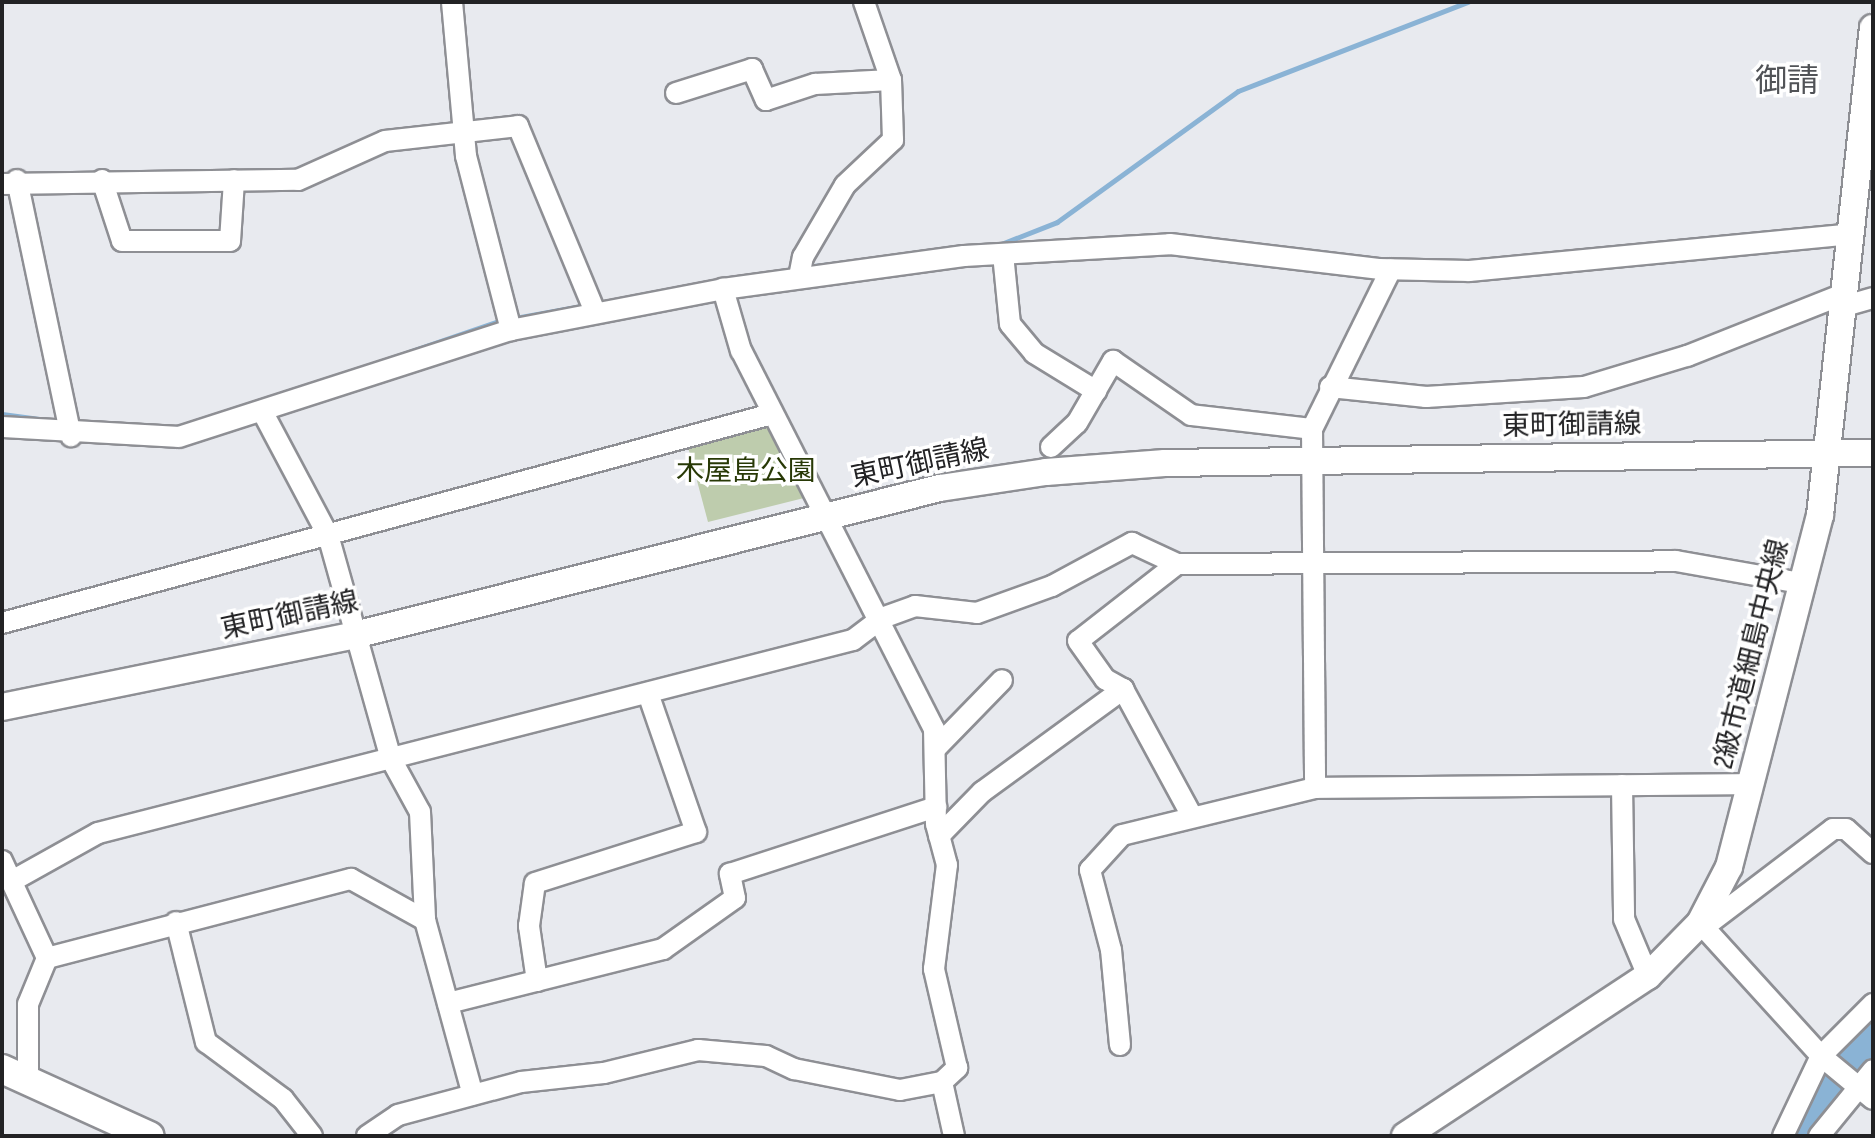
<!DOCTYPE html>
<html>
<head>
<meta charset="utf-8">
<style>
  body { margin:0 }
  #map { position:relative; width:1875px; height:1138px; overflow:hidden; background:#e8eaef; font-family:"Sofia Sans Condensed","Noto Sans JP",sans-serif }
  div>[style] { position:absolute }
  .green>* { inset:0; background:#beccad }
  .stream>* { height:5px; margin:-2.5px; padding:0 2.5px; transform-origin:2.5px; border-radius:2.5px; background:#8ab3d5 }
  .river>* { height:30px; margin:-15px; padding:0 15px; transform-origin:15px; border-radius:15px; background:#8ab3d5 }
  .roads { filter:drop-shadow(2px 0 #8e8f94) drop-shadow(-2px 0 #8e8f94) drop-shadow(0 2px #8e8f94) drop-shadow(0 -2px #8e8f94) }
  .minor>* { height:20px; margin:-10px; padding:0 10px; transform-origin:10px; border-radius:10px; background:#fff }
  .tertiary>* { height:26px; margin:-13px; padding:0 13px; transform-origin:13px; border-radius:13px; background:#fff }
  .secondary>* { height:28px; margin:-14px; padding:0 14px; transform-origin:14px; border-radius:14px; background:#fff }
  span { translate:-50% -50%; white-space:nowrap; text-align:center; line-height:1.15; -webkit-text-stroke:7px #fff; paint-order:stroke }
  .street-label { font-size:28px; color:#222224 }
  .park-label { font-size:28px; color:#283906 }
  .quarter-label { font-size:32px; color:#515357 }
  .frame { position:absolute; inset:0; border:4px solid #222224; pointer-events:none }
</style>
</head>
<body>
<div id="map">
  <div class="green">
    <i style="clip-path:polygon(770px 426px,808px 497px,708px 522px,688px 447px)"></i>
  </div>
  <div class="stream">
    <i style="left:1001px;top:244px;width:60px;rotate:-21.4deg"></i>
    <i style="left:1057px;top:222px;width:223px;rotate:-35.9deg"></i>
    <i style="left:1238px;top:91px;width:247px;rotate:-21.2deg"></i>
    <i style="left:806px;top:267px;width:38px;rotate:-7deg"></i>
    <i style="left:515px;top:318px;width:73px;rotate:-10.2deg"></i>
    <i style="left:382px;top:361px;width:130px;rotate:-18.9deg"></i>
    <i style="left:2px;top:414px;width:45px;rotate:7.6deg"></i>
  </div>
  <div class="river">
    <i style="left:1804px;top:1136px;width:55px;rotate:-62deg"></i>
    <i style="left:1830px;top:1087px;width:65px;rotate:-48.7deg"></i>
  </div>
  <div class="roads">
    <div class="minor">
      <i style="left:452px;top:2px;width:155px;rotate:84.8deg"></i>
      <i style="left:466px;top:156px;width:180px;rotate:75.5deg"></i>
      <i style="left:676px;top:93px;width:80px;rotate:-17.5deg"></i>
      <i style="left:752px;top:69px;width:34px;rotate:66deg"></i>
      <i style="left:766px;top:100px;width:52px;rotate:-18.1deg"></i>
      <i style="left:815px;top:84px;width:76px;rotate:-3deg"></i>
      <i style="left:17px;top:180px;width:262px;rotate:78.1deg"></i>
      <i style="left:102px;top:180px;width:64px;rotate:71.8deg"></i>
      <i style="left:122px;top:241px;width:108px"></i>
      <i style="left:230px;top:241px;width:61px;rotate:-86.2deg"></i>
      <i style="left:2px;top:184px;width:296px;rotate:-0.8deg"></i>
      <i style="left:298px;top:180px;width:95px;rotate:-24.1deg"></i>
      <i style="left:385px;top:141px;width:134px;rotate:-6.4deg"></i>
      <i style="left:518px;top:126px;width:201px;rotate:67.5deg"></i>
      <i style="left:1003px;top:254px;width:70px;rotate:84.3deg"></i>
      <i style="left:1010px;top:324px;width:38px;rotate:50deg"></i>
      <i style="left:1034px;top:353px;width:73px;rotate:31.5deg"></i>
      <i style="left:799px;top:277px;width:20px;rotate:-79deg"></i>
      <i style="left:803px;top:257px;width:83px;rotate:-59.7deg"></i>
      <i style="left:845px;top:185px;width:66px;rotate:-43.2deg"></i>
      <i style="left:893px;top:140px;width:60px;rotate:-91.9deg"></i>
      <i style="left:891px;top:80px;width:83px;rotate:-109.1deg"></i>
      <i style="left:1845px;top:306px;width:29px;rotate:-16deg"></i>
      <i style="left:1330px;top:387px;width:97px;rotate:5.9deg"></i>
      <i style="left:1426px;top:397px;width:158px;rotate:-3.6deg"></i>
      <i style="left:1584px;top:387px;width:108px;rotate:-16.8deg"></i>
      <i style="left:1687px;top:356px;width:171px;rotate:-21.6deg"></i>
      <i style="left:262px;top:411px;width:140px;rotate:62deg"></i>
      <i style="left:328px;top:535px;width:233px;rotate:74.3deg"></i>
      <i style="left:391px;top:759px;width:60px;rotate:61.3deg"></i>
      <i style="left:420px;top:812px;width:108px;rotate:87.3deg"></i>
      <i style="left:425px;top:920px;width:181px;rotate:74.7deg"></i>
      <i style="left:2px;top:427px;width:177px;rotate:3.2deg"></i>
      <i style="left:179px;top:437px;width:349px;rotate:-17.9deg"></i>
      <i style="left:511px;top:330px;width:216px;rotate:-10.9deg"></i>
      <i style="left:723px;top:289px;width:243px;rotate:-7.8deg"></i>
      <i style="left:964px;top:256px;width:206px;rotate:-3.3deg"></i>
      <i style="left:1170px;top:244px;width:210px;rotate:6.8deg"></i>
      <i style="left:1379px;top:269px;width:90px;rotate:1.3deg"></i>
      <i style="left:1469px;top:271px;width:385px;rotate:-5.5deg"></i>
      <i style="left:1312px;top:429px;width:359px;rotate:89.5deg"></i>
      <i style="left:1315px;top:788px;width:437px;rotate:-0.5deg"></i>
      <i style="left:1051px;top:447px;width:35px;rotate:-43deg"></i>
      <i style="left:1077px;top:423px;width:72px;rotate:-59.9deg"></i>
      <i style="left:1113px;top:361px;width:95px;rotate:34.7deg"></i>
      <i style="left:1191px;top:415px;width:122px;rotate:6.6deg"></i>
      <i style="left:1312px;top:429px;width:178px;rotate:-63.7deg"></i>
      <i style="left:1177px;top:564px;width:125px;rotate:142.1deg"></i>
      <i style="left:1078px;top:641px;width:47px;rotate:54.6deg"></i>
      <i style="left:1105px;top:679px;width:21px;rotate:29deg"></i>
      <i style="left:1123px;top:689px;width:145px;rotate:61.5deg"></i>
      <i style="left:2px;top:623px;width:798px;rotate:-15.19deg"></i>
      <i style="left:935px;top:749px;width:96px;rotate:-45.8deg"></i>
      <i style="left:1622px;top:785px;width:134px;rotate:89.1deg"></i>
      <i style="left:1624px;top:919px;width:62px;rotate:67.2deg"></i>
      <i style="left:939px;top:836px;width:62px;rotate:-45.7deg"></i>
      <i style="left:982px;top:792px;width:175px;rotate:-36.1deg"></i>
      <i style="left:2px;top:861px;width:107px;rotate:65.1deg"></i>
      <i style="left:47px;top:958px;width:50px;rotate:112.4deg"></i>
      <i style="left:28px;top:1004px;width:77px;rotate:90deg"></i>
      <i style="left:12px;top:881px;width:98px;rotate:-29.2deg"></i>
      <i style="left:98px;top:833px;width:779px;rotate:-14.34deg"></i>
      <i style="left:853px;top:640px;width:36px;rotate:-37deg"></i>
      <i style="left:882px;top:618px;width:35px;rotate:-20deg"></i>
      <i style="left:915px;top:606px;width:62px;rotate:6.4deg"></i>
      <i style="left:977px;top:613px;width:80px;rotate:-19.8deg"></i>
      <i style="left:1052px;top:586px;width:91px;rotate:-28.3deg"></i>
      <i style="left:1132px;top:543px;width:50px;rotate:25deg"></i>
      <i style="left:1177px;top:564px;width:499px;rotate:-0.3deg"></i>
      <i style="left:1676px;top:561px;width:127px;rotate:10deg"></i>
      <i style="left:176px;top:922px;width:124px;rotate:76deg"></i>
      <i style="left:206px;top:1042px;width:96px;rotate:36.5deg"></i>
      <i style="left:283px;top:1099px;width:47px;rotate:51.9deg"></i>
      <i style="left:1700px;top:923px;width:180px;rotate:47.7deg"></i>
      <i style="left:1821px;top:1056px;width:67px;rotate:39.6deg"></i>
      <i style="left:1704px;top:927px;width:162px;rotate:-37.2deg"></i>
      <i style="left:1833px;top:829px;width:13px"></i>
      <i style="left:1846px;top:829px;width:36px;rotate:42deg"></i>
      <i style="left:47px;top:958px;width:314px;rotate:-14.6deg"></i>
      <i style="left:351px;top:879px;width:85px;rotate:29deg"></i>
      <i style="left:537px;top:981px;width:56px;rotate:-98.3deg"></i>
      <i style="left:529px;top:926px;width:43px;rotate:-82.1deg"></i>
      <i style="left:535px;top:883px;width:169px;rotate:-17.6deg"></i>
      <i style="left:696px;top:832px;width:147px;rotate:-109.1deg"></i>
      <i style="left:448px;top:1003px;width:222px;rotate:-14.1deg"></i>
      <i style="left:663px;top:949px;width:88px;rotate:-35.3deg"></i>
      <i style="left:735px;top:898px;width:25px;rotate:-102deg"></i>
      <i style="left:730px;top:874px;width:217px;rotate:-18deg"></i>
      <i style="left:1120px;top:1045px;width:95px;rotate:-95.4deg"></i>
      <i style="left:1111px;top:950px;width:83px;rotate:-104.7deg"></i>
      <i style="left:1090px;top:870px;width:47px;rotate:-47.6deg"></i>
      <i style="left:1122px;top:835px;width:199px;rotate:-13.7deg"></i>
      <i style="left:942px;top:1082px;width:55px;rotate:77.5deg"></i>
      <i style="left:367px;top:1136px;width:37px;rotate:-34deg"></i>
      <i style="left:398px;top:1115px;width:127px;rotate:-15deg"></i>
      <i style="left:521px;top:1082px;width:83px;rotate:-6.2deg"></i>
      <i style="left:604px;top:1073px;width:97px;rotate:-13.7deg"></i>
      <i style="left:698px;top:1050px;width:68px;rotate:5deg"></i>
      <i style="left:766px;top:1056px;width:31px;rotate:25deg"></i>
      <i style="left:794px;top:1069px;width:108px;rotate:11.2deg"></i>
      <i style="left:900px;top:1090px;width:43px;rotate:-10.8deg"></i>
      <i style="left:942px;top:1082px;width:21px;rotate:-43deg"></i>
      <i style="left:957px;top:1068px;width:102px;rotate:-103.1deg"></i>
      <i style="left:934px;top:969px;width:105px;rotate:-82.9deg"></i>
      <i style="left:947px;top:865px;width:42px;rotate:-105deg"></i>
      <i style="left:936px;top:824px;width:95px;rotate:-91.2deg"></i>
      <i style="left:934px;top:729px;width:424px;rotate:-117deg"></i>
      <i style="left:741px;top:351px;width:65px;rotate:-106.2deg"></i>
      <i style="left:1783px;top:1136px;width:89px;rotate:-64.6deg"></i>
      <i style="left:1821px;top:1056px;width:74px;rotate:-45deg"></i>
      <i style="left:1819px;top:1136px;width:85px;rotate:-50.7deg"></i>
    </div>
    <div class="tertiary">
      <i style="left:2px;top:707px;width:360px;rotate:-11.5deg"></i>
      <i style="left:355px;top:635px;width:603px;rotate:-14.11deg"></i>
      <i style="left:940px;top:488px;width:107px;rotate:-8.6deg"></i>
      <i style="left:1046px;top:472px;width:119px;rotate:-4.3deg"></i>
      <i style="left:1165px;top:463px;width:708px;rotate:-0.81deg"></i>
      <i style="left:1405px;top:1136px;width:291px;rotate:-33.4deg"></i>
      <i style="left:1648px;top:976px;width:74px;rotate:-45.5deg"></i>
      <i style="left:1700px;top:923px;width:63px;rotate:-62.6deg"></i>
      <i style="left:1729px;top:867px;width:364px;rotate:-75.5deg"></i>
      <i style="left:1820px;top:515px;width:490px;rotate:-83.8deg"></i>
    </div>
    <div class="secondary">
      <i style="left:2px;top:1069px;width:162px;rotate:24.4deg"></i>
    </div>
  </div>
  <div class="street-label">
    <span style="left:1572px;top:426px;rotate:-1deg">東町御請線</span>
    <span style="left:920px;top:464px;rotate:-12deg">東町御請線</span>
    <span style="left:290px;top:616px;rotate:-12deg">東町御請線</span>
    <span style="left:1752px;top:654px;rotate:-76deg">2級市道細島中央線</span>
  </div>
  <div class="park-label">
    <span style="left:746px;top:472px">木屋島公園</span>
  </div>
  <div class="quarter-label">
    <span style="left:1787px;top:82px">御請</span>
  </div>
  <div class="frame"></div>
</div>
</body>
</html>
